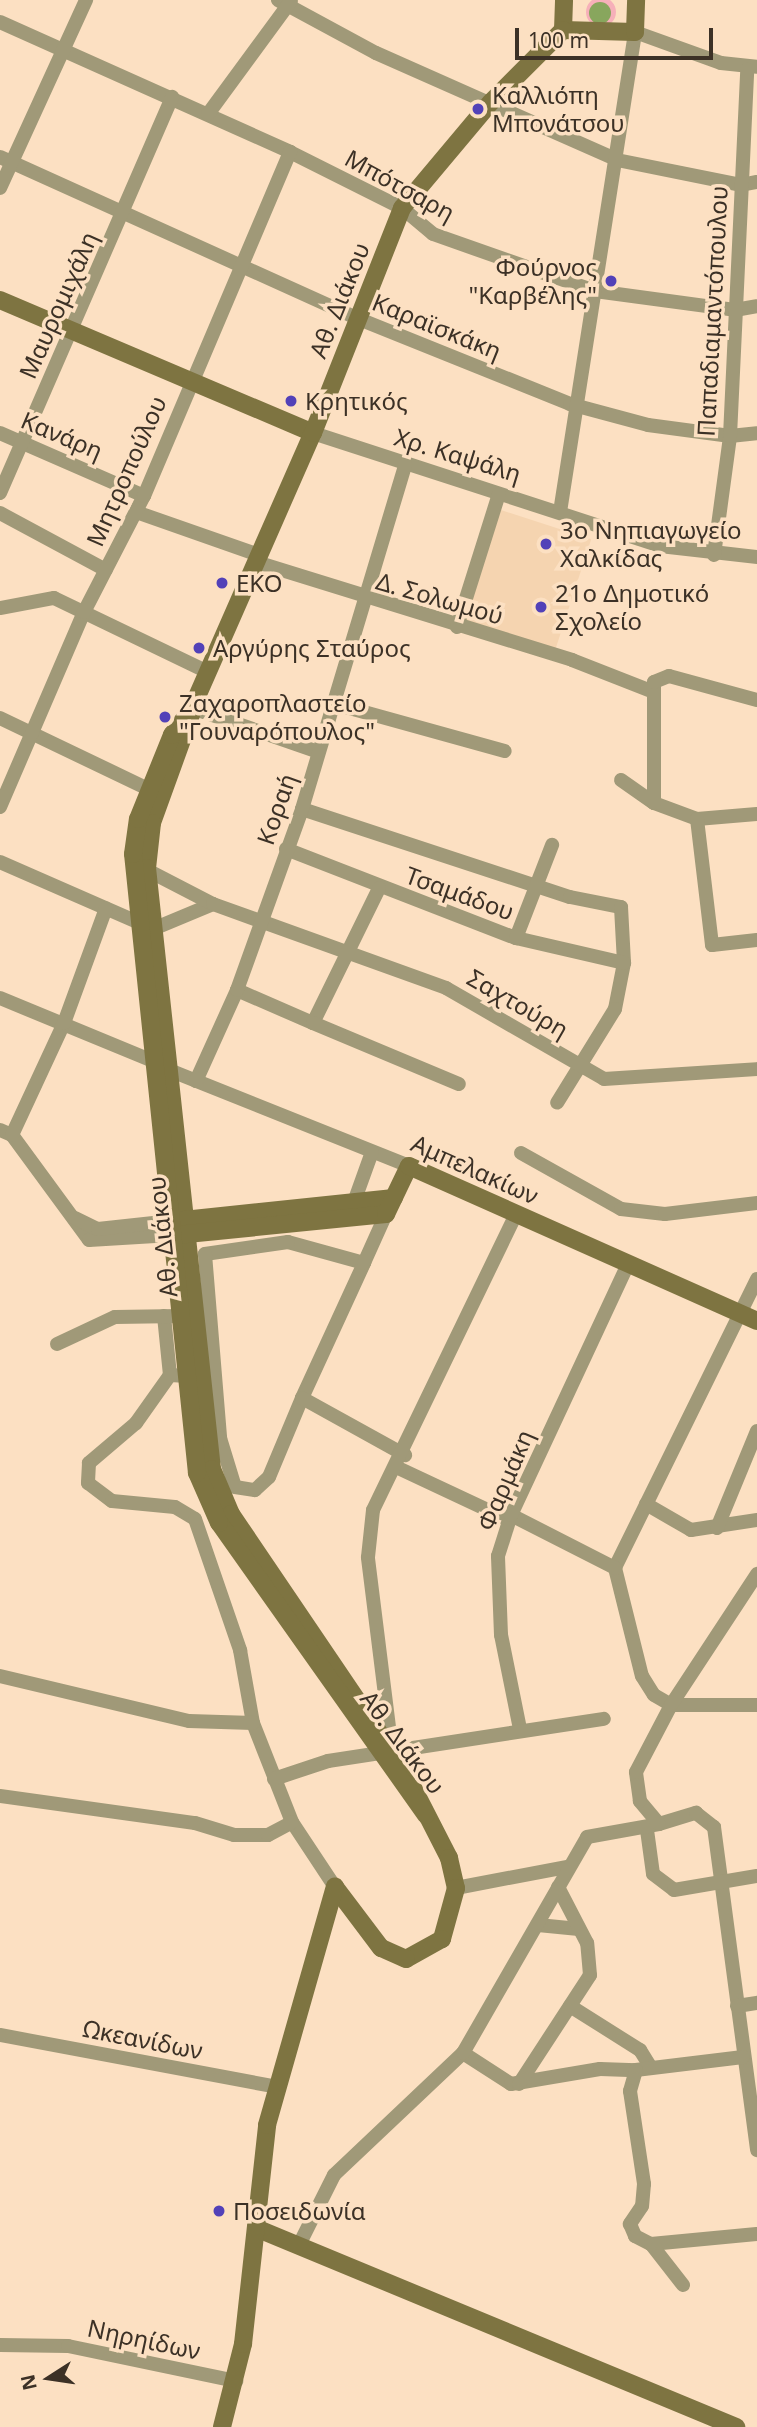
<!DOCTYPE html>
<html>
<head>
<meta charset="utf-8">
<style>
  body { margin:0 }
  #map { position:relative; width:757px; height:2427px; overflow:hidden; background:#fce0c2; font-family:"Noto Sans",sans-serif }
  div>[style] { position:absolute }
  .built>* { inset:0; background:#f5d4b0; transform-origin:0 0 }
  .green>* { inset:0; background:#f6b0b9 }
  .round { border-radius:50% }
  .water>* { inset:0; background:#88a65d }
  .street>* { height:14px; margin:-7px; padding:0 7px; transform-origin:7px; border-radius:7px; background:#a09978 }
  .secondary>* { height:18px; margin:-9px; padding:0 9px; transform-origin:9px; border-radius:9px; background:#7e7441 }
  .dots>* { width:19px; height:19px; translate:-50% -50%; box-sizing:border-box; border:4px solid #fce0c2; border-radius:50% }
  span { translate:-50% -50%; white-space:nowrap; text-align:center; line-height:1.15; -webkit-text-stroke:7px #fce0c2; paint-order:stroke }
  .poi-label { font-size:24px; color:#3c3126 }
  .left { translate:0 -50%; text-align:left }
  .right { translate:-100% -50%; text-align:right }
  .street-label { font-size:24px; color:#3c3126 }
  .north { position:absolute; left:14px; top:2343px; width:70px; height:70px; -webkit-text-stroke:5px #fce0c2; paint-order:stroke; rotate:258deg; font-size:19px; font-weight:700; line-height:28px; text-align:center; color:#3c3126 }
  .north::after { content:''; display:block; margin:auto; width:24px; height:32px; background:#3c3126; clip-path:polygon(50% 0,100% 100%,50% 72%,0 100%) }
  .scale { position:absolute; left:515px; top:28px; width:198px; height:32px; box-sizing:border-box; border:4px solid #3c3126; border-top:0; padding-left:9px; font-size:21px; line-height:24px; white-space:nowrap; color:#3c3126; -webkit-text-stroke:5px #fce0c2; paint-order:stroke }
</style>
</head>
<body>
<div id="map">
  <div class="built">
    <i style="left:498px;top:509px;width:98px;height:121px;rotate:18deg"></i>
  </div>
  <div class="green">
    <i class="round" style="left:586px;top:-3px;width:30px;height:30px"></i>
  </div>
  <div class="water">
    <i class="round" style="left:589px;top:2px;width:22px;height:22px"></i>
  </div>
  <div class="street">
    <i style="left:278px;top:0;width:111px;rotate:28.4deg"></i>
    <i style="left:376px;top:53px;width:264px;rotate:23.9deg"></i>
    <i style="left:617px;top:160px;width:126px;rotate:11.4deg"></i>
    <i style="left:741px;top:185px;width:16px;rotate:-11deg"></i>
    <i style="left:0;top:22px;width:318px;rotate:24.1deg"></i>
    <i style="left:290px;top:152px;width:125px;rotate:26.6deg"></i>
    <i style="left:402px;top:208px;width:40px;rotate:40deg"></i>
    <i style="left:433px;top:234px;width:172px;rotate:19.4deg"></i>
    <i style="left:595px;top:291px;width:141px;rotate:7.7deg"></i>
    <i style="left:735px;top:310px;width:22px;rotate:-10deg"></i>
    <i style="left:208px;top:114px;width:140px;rotate:-53.7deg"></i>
    <i style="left:0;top:157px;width:394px;rotate:24.3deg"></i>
    <i style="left:359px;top:319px;width:227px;rotate:21.9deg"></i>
    <i style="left:570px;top:404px;width:81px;rotate:15.1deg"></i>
    <i style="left:648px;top:425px;width:83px;rotate:7.6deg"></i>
    <i style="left:730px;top:436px;width:27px;rotate:-6deg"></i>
    <i style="left:0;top:188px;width:207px;rotate:-65.4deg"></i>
    <i style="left:0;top:433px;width:157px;rotate:23.6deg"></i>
    <i style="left:313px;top:433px;width:365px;rotate:18deg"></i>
    <i style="left:660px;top:546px;width:98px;rotate:6.5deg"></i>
    <i style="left:0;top:493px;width:432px;rotate:-66.5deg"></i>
    <i style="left:136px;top:512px;width:130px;rotate:19.3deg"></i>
    <i style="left:560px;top:512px;width:486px;rotate:-81.1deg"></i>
    <i style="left:635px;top:32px;width:91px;rotate:19.8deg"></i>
    <i style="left:721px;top:63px;width:36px;rotate:6deg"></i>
    <i style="left:0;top:513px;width:120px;rotate:28.3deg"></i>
    <i style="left:714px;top:555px;width:120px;rotate:-82.3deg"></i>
    <i style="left:730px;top:436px;width:367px;rotate:-87.3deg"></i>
    <i style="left:256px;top:562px;width:331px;rotate:17.2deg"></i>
    <i style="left:572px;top:660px;width:85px;rotate:21.4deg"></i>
    <i style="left:0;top:608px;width:55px;rotate:-10.5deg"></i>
    <i style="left:54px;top:598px;width:171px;rotate:25.7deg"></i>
    <i style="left:457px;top:627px;width:139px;rotate:-72.5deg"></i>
    <i style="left:335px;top:704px;width:176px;rotate:15.5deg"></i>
    <i style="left:192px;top:708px;width:133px;rotate:19.2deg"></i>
    <i style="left:0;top:718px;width:166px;rotate:25.6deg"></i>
    <i style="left:621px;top:780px;width:40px;rotate:34.9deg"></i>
    <i style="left:654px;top:803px;width:46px;rotate:20.4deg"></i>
    <i style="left:697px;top:819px;width:60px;rotate:-4.8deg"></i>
    <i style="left:654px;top:803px;width:121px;rotate:-90deg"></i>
    <i style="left:654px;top:682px;width:16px;rotate:-22deg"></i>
    <i style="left:669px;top:676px;width:91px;rotate:15.3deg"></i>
    <i style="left:0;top:807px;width:212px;rotate:-66.7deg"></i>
    <i style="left:84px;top:612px;width:131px;rotate:-62.7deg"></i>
    <i style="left:144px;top:496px;width:374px;rotate:-67deg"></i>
    <i style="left:302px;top:809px;width:282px;rotate:18.2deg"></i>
    <i style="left:570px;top:897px;width:52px;rotate:11.1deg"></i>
    <i style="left:621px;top:907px;width:56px;rotate:86.9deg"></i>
    <i style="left:624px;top:963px;width:47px;rotate:101.1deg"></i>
    <i style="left:615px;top:1009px;width:110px;rotate:121.7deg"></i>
    <i style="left:697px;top:819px;width:127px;rotate:83.2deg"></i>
    <i style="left:712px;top:945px;width:45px;rotate:-6.3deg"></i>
    <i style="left:286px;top:849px;width:247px;rotate:21.2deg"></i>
    <i style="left:516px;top:938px;width:111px;rotate:13deg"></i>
    <i style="left:0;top:862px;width:167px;rotate:23.6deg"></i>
    <i style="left:153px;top:929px;width:65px;rotate:-22.6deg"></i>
    <i style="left:147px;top:870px;width:74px;rotate:27.3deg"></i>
    <i style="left:213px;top:904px;width:248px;rotate:19.8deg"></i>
    <i style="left:446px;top:988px;width:182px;rotate:29.9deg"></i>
    <i style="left:604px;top:1079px;width:153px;rotate:-3.7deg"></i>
    <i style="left:516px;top:938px;width:100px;rotate:-68.8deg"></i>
    <i style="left:237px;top:990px;width:83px;rotate:23.5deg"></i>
    <i style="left:313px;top:1023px;width:150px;rotate:-63.9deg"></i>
    <i style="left:0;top:998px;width:165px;rotate:22.4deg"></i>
    <i style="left:313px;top:1023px;width:158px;rotate:22.7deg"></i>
    <i style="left:169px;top:1070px;width:258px;rotate:21.8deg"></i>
    <i style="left:196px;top:1081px;width:100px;rotate:-65.7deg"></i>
    <i style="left:237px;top:990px;width:192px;rotate:-70.2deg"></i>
    <i style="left:302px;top:809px;width:359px;rotate:-73.3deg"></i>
    <i style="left:0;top:1130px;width:13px;rotate:23deg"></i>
    <i style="left:12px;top:1135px;width:130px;rotate:53.7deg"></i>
    <i style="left:89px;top:1240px;width:83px;rotate:-3.4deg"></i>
    <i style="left:12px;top:1135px;width:123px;rotate:-65.1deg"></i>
    <i style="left:64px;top:1023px;width:122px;rotate:-69.9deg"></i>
    <i style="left:521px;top:1153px;width:115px;rotate:29.2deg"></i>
    <i style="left:621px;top:1209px;width:44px;rotate:6.5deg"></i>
    <i style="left:665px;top:1214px;width:93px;rotate:-6.8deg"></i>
    <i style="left:354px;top:1202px;width:53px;rotate:-70.2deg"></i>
    <i style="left:75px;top:1218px;width:25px;rotate:26deg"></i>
    <i style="left:98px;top:1229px;width:72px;rotate:-6.3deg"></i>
    <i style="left:364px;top:1263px;width:79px;rotate:-164.6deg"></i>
    <i style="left:288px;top:1242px;width:84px;rotate:171.8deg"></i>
    <i style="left:205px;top:1254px;width:185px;rotate:85.3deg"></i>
    <i style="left:220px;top:1438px;width:51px;rotate:73deg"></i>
    <i style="left:235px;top:1487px;width:20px;rotate:9deg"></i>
    <i style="left:255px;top:1490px;width:19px;rotate:-43deg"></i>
    <i style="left:269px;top:1477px;width:86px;rotate:-67.3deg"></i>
    <i style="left:302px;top:1398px;width:149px;rotate:-65.3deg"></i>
    <i style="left:364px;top:1263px;width:54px;rotate:-65.8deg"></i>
    <i style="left:757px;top:1279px;width:322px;rotate:116.2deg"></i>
    <i style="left:615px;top:1568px;width:111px;rotate:76deg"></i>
    <i style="left:642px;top:1676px;width:22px;rotate:58deg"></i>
    <i style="left:654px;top:1695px;width:20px;rotate:30deg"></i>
    <i style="left:671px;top:1705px;width:86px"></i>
    <i style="left:164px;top:1316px;width:59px;rotate:84.2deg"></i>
    <i style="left:57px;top:1344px;width:64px;rotate:-25deg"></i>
    <i style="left:115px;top:1317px;width:65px;rotate:-0.9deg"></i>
    <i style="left:187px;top:1376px;width:17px;rotate:-177deg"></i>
    <i style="left:170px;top:1375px;width:59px;rotate:125.3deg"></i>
    <i style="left:136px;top:1423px;width:62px;rotate:139.6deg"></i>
    <i style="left:89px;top:1463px;width:20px;rotate:93deg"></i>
    <i style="left:88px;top:1483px;width:30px;rotate:37deg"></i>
    <i style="left:112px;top:1501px;width:63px;rotate:5.4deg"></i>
    <i style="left:175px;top:1507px;width:23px;rotate:31deg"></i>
    <i style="left:195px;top:1519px;width:139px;rotate:71deg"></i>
    <i style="left:240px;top:1650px;width:74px;rotate:79.9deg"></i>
    <i style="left:253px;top:1723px;width:106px;rotate:68.5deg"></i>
    <i style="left:292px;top:1822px;width:78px;rotate:56.5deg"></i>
    <i style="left:302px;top:1398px;width:118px;rotate:29deg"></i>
    <i style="left:396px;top:1467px;width:125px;rotate:25.1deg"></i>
    <i style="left:646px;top:1504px;width:52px;rotate:30deg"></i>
    <i style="left:691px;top:1530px;width:67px;rotate:-8.6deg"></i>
    <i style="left:511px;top:1515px;width:117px;rotate:27deg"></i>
    <i style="left:717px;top:1528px;width:105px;rotate:-67.6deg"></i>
    <i style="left:0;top:1676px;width:194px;rotate:13.4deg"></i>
    <i style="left:189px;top:1721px;width:64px;rotate:1.8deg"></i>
    <i style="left:520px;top:1729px;width:96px;rotate:-101.4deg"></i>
    <i style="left:501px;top:1635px;width:79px;rotate:-92.2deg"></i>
    <i style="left:498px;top:1556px;width:43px;rotate:-72.4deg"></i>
    <i style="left:511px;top:1515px;width:277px;rotate:-65deg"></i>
    <i style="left:392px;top:1751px;width:195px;rotate:-97.1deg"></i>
    <i style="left:368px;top:1557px;width:47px;rotate:-83.9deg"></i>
    <i style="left:373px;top:1510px;width:329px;rotate:-64.2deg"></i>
    <i style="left:274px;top:1779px;width:57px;rotate:-18.4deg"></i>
    <i style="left:328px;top:1761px;width:279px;rotate:-8.7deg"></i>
    <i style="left:0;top:1796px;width:197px;rotate:7.9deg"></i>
    <i style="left:195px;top:1823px;width:41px;rotate:17.1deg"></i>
    <i style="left:234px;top:1835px;width:34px"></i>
    <i style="left:268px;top:1835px;width:27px;rotate:-28deg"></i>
    <i style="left:659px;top:1824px;width:39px;rotate:-17deg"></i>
    <i style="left:696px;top:1813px;width:23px;rotate:38deg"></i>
    <i style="left:714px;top:1827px;width:326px;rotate:82.4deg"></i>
    <i style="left:647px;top:1830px;width:44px;rotate:82.2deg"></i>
    <i style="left:653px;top:1874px;width:26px;rotate:37deg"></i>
    <i style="left:674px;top:1890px;width:84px;rotate:-9.6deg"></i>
    <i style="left:456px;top:1888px;width:112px;rotate:-10.8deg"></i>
    <i style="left:538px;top:1925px;width:41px;rotate:5.6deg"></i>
    <i style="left:570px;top:2006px;width:83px;rotate:32.2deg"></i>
    <i style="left:640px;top:2050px;width:19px;rotate:58deg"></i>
    <i style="left:737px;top:2006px;width:20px;rotate:-9deg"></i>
    <i style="left:0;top:2035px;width:282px;rotate:10.6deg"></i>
    <i style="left:463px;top:2053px;width:57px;rotate:32.9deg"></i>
    <i style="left:511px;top:2084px;width:90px;rotate:-9.6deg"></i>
    <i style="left:600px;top:2069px;width:36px;rotate:2deg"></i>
    <i style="left:743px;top:2057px;width:108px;rotate:173.1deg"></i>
    <i style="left:636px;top:2070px;width:22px;rotate:106deg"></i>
    <i style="left:630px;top:2091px;width:94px;rotate:81.4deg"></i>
    <i style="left:644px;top:2184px;width:22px;rotate:95deg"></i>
    <i style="left:642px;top:2206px;width:22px;rotate:124deg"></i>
    <i style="left:630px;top:2224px;width:13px;rotate:67deg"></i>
    <i style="left:635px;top:2236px;width:18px;rotate:27deg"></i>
    <i style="left:651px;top:2244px;width:106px;rotate:-5.4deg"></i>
    <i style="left:519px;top:2084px;width:130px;rotate:-56.9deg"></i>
    <i style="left:590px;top:1975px;width:32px;rotate:-95deg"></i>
    <i style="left:587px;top:1943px;width:63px;rotate:-117.4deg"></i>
    <i style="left:651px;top:2244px;width:52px;rotate:52deg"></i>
    <i style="left:299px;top:2245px;width:78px;rotate:-63.4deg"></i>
    <i style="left:334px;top:2175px;width:178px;rotate:-43.4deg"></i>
    <i style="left:463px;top:2053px;width:249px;rotate:-60.1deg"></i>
    <i style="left:587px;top:1837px;width:73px;rotate:-10.2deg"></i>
    <i style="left:659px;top:1824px;width:30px;rotate:-130deg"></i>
    <i style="left:640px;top:1801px;width:29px;rotate:-98deg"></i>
    <i style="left:636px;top:1772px;width:76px;rotate:-62.4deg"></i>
    <i style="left:671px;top:1705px;width:157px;rotate:-56.7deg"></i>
    <i style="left:0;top:2345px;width:68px;rotate:0.8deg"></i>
    <i style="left:68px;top:2346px;width:172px;rotate:11.8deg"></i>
  </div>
  <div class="secondary">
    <i style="left:563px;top:30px;width:72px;rotate:1.6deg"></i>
    <i style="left:635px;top:32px;width:32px;rotate:-88deg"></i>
    <i style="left:563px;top:30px;width:30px;rotate:-88deg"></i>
    <i style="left:0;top:300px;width:340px;rotate:23deg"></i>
    <i style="left:191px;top:715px;width:115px;rotate:109.9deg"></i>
    <i style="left:152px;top:823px;width:45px;rotate:96.3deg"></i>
    <i style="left:147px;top:868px;width:605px;rotate:83.83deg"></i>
    <i style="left:212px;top:1469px;width:49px;rotate:67.1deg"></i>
    <i style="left:231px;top:1514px;width:309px;rotate:55.9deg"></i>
    <i style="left:404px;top:1770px;width:99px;rotate:62.9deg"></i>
    <i style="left:449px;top:1858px;width:31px;rotate:77deg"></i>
    <i style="left:456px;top:1888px;width:53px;rotate:105.4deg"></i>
    <i style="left:442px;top:1939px;width:41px;rotate:150.9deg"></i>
    <i style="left:406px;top:1959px;width:27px;rotate:-156deg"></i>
    <i style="left:381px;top:1948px;width:76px;rotate:-127deg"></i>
    <i style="left:174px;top:1221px;width:221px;rotate:-6deg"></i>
    <i style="left:177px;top:1235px;width:210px;rotate:-5.7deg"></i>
    <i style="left:386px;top:1214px;width:53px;rotate:-64.4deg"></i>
    <i style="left:409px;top:1166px;width:381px;rotate:24deg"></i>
    <i style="left:426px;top:1815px;width:358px;rotate:-125.3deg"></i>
    <i style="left:219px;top:1523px;width:55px;rotate:-113.7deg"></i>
    <i style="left:197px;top:1473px;width:622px;rotate:-95.9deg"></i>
    <i style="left:133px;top:854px;width:35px;rotate:-82deg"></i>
    <i style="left:138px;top:819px;width:91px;rotate:-68deg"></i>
    <i style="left:172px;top:735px;width:34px;rotate:-53deg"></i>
    <i style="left:192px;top:708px;width:300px;rotate:-66.3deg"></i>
    <i style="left:313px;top:433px;width:242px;rotate:-68.4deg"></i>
    <i style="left:402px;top:208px;width:138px;rotate:-50deg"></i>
    <i style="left:491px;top:102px;width:102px;rotate:-45deg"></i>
    <i style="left:256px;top:2228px;width:520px;rotate:22.52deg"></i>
    <i style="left:222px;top:2427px;width:86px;rotate:-75.8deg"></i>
    <i style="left:243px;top:2344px;width:220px;rotate:-83.7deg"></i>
    <i style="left:267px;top:2125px;width:248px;rotate:-74.1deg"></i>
  </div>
  <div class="dots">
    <i style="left:478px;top:109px;background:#5241b8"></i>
    <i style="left:611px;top:281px;background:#5241b8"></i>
    <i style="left:291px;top:401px;background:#5241b8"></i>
    <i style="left:546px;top:544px;background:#5241b8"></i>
    <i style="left:222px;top:583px;background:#5241b8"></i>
    <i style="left:541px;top:607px;background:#5241b8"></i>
    <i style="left:199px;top:648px;background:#5241b8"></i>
    <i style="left:165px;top:717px;background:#5241b8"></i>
    <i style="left:219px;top:2211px;background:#5241b8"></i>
  </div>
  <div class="poi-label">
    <span class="left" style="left:492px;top:109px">Καλλιόπη<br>Μπονάτσου</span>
    <span class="right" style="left:597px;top:281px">Φούρνος<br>"Καρβέλης"</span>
    <span class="left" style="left:305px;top:401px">Κρητικός</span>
    <span class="left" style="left:560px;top:544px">3ο Νηπιαγωγείο<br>Χαλκίδας</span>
    <span class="left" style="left:236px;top:583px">ΕΚΟ</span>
    <span class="left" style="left:555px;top:607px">21ο Δημοτικό<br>Σχολείο</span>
    <span class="left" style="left:213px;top:648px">Αργύρης Σταύρος</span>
    <span class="left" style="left:179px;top:717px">Ζαχαροπλαστείο<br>"Γουναρόπουλος"</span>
    <span class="left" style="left:233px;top:2211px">Ποσειδωνία</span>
  </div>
  <div class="street-label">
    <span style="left:400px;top:185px;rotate:29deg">Μπότσαρη</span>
    <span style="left:339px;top:300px;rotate:-68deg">Αθ. Διάκου</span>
    <span style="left:58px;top:305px;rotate:-66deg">Μαυρομιχάλη</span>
    <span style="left:712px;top:311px;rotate:-87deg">Παπαδιαμαντόπουλου</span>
    <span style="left:437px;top:326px;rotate:22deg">Καραϊσκάκη</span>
    <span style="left:62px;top:435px;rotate:23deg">Κανάρη</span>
    <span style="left:458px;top:455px;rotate:17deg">Χρ. Καψάλη</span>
    <span style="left:126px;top:471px;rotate:-66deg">Μητροπούλου</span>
    <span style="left:440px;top:598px;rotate:16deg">Δ. Σολωμού</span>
    <span style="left:276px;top:809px;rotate:-71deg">Κοραή</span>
    <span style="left:460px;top:893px;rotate:20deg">Τσαμάδου</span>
    <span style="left:518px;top:1003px;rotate:30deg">Σαχτούρη</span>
    <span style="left:475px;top:1169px;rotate:24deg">Αμπελακίων</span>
    <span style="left:162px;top:1237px;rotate:-96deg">Αθ. Διάκου</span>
    <span style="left:505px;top:1480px;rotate:-67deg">Φαρμάκη</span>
    <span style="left:403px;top:1742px;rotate:53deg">Αθ. Διάκου</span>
    <span style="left:143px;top:2039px;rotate:11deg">Ωκεανίδων</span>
    <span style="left:144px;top:2339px;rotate:12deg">Νηρηίδων</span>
  </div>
  <div class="north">N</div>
  <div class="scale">100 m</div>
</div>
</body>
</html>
